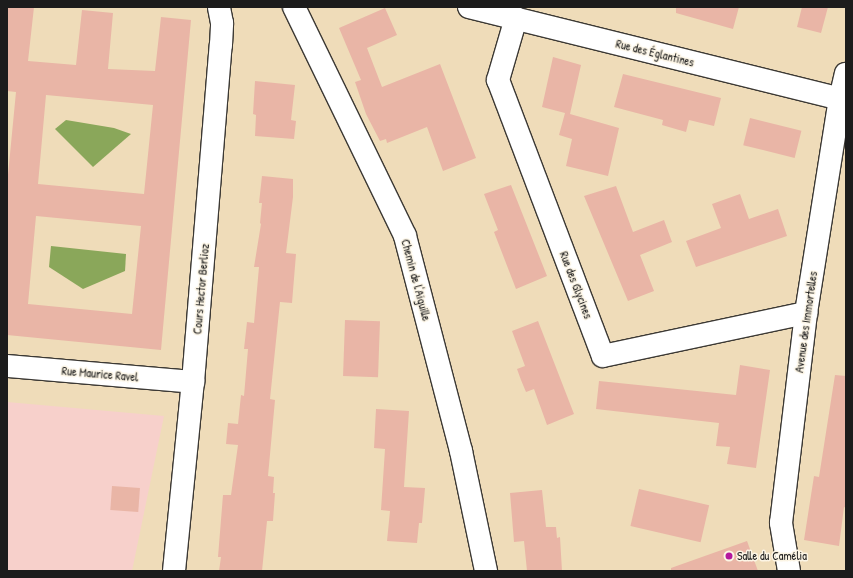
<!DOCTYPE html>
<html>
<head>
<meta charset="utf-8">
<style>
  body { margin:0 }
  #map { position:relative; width:853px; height:578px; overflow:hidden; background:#efdcb9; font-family:"Patrick Hand",sans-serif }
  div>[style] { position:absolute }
  .built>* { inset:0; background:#f7d0cb }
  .forest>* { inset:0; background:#8aa75a }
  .building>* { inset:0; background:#e9b5a6; transform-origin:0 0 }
  .roads { filter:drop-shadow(1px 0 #3c3934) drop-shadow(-1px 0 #3c3934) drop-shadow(0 1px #3c3934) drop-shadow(0 -1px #3c3934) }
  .minor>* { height:22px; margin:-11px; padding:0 11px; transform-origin:11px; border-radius:11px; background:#fff }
  .dots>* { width:11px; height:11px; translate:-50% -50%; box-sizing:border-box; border:2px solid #fcf5e5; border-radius:50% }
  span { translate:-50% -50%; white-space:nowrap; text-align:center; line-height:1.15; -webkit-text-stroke:3px #fcf5e5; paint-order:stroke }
  .street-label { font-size:12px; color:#1c1c1c }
  .poi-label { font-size:12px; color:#1c1c1c }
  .left { translate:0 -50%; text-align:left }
  .frame { position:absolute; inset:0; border:8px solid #1c1c1c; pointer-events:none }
</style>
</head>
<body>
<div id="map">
  <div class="built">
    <i style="clip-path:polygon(7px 402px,164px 416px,132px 571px,7px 571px)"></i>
  </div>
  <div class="forest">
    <i style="clip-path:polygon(66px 120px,114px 128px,131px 134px,93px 167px,55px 129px)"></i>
    <i style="clip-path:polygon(51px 246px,126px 254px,125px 271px,83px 289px,49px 267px)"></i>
  </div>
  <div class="building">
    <i style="clip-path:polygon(evenodd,7px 7px,34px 7px,28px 61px,76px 65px,82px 10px,113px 13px,108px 69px,155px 71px,161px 17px,191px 20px,161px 350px,7px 335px,7px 185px,16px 92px,7px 91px,7px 7px,46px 95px,153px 105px,144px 194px,38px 184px,46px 95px,7px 7px,36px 216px,141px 226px,132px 314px,28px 304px,36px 216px)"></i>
    <i style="clip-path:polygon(676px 7px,739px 7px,733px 29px,676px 13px)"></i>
    <i style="clip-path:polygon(802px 7px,828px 7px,821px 33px,797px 27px)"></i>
    <i style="clip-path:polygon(385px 8px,397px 35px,367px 48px,382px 87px,440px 64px,476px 158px,443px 171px,427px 127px,387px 143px,386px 139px,380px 141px,366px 114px,355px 82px,361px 80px,339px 28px)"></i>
    <i style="clip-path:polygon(553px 57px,581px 65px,570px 114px,619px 128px,608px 176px,566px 166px,572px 139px,559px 135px,565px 113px,542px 107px)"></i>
    <i style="clip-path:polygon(623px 74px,721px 98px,714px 126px,689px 120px,686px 132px,662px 125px,663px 120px,614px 107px)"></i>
    <i style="clip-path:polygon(255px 81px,295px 85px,291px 120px,296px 121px,294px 139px,255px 136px,256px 115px,253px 114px)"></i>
    <i style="left:750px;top:118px;width:53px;height:28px;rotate:14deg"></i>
    <i style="clip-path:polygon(262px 176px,293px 179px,293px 197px,286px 253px,296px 254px,292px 303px,280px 302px,270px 399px,275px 400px,268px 476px,274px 477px,273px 493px,275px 493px,273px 521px,267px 521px,262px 571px,219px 571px,221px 557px,218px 557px,223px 495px,231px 495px,238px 445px,226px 444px,228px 423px,238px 424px,241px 395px,244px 396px,248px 349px,244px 349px,247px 322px,254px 323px,259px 267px,254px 267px,261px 224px,260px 223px,262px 203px,259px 203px)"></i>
    <i style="clip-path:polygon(511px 185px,547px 276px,516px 289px,494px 232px,498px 230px,484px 194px)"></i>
    <i style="clip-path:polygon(616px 186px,633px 232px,664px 220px,672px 242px,640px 255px,654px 291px,628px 301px,584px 196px)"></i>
    <i style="clip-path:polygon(740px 194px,749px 219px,778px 209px,787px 236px,696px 267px,686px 241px,721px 228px,712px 204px)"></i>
    <i style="left:345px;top:320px;width:35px;height:56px;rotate:2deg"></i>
    <i style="clip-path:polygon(538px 321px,574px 414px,547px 425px,534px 389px,526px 392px,521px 380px,517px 369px,525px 366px,512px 331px)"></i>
    <i style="clip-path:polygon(740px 365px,770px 370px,756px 468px,727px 464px,730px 447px,716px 446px,719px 423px,596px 409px,599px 381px,736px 395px)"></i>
    <i style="clip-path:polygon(835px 375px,846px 376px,846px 508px,844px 507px,839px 546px,804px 540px,814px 476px,819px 477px)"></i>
    <i style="clip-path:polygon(376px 409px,409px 411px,404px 487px,425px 488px,422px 523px,419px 523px,417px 543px,387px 541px,390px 511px,381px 510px,385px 449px,374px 448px)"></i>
    <i style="left:112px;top:486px;width:28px;height:24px;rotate:4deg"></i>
    <i style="left:639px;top:489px;width:72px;height:38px;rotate:13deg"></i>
    <i style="clip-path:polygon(542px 490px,546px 527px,556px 527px,557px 538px,560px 537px,562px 571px,527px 571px,524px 541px,514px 542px,510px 493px)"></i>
    <i style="clip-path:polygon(747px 541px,758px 571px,671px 571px,671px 568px)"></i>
  </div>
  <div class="roads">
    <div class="minor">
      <i style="left:294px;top:7px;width:254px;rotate:64.1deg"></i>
      <i style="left:405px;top:236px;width:222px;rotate:75.4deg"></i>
      <i style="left:461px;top:451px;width:123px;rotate:78.2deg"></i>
      <i style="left:469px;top:7px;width:382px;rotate:13.9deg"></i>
      <i style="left:516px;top:18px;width:65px;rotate:106.2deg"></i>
      <i style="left:498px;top:80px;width:295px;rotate:69.2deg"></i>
      <i style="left:603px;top:356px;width:208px;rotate:-12deg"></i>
      <i style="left:7px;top:366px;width:187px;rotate:4.9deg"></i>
      <i style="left:174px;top:571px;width:190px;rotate:-84.3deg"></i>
      <i style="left:193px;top:382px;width:338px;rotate:-85.3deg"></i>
      <i style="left:221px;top:45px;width:22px;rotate:-87deg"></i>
      <i style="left:222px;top:23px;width:16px;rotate:-101deg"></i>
      <i style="left:789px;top:571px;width:49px;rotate:-99.5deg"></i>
      <i style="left:781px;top:523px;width:211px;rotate:-83.2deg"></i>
      <i style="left:806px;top:313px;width:217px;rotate:-81deg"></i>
      <i style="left:840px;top:99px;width:26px;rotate:-77deg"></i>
    </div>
  </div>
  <div class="dots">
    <i style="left:729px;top:556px;background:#b5179e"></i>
  </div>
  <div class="street-label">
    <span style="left:655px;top:53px;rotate:14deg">Rue des Églantines</span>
    <span style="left:416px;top:280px;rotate:75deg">Chemin de l'Aiguille</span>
    <span style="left:576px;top:285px;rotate:69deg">Rue des Glycines</span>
    <span style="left:201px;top:289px;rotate:-85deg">Cours Hector Berlioz</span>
    <span style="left:806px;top:322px;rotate:-82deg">Avenue des Immortelles</span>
    <span style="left:100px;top:374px;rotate:5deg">Rue Maurice Ravel</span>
  </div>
  <div class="poi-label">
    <span class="left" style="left:737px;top:556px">Salle du Camélia</span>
  </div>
  <div class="frame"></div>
</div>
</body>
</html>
